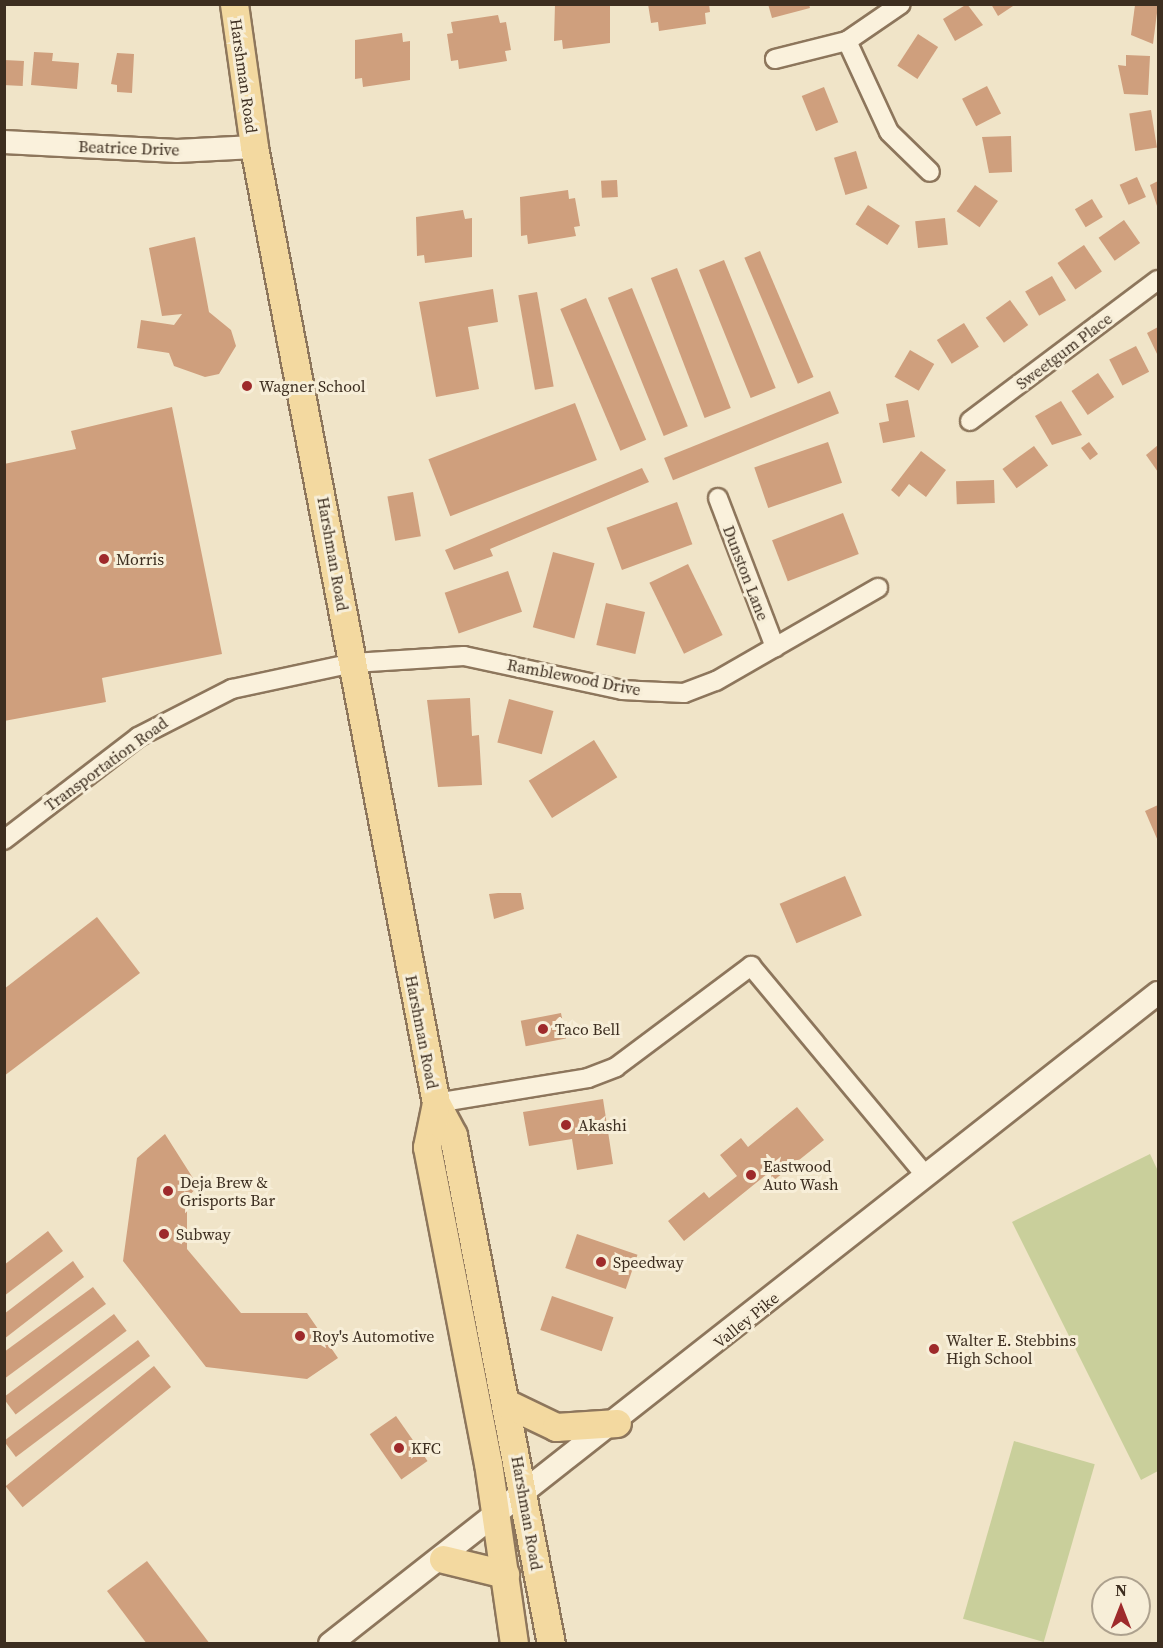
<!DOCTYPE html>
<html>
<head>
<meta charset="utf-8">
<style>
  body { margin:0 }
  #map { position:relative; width:1163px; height:1648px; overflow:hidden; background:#f0e4c8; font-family:"Source Serif 4",serif }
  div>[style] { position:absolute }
  .green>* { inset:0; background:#c9cf9b; transform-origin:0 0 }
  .building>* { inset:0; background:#cf9f7d; transform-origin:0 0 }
  .roads { filter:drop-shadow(2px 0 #8d765c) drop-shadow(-2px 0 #8d765c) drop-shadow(0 2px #8d765c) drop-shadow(0 -2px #8d765c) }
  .minor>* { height:18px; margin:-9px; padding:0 9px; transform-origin:9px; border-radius:9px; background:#faf1dc }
  .tertiary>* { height:22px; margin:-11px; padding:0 11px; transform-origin:11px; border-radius:11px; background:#faf1dc }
  .primary>* { height:27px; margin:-13.5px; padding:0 13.5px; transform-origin:13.5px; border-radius:13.5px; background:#f3d9a0 }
  .dots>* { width:16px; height:16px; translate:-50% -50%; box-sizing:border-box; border:3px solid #f7eed8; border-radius:50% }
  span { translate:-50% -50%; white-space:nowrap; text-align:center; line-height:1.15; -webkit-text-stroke:6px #f7eed8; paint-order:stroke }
  .street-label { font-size:16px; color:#3d2e20 }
  .poi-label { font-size:16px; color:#3d2e20 }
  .left { translate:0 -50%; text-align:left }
  .frame { position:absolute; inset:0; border:6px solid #3d2e20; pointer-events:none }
  .north { position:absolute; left:1091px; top:1576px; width:60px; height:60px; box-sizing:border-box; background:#f7eed8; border:2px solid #ada18e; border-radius:50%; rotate:0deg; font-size:16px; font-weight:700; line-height:24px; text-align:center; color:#3d2e20 }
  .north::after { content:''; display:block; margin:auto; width:21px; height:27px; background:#9e2a2b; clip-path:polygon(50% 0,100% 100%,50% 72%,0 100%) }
</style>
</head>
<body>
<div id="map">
  <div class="green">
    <i style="clip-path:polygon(1150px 1154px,1158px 1171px,1158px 1471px,1141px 1480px,1012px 1222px)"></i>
    <i style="left:1014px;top:1441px;width:84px;height:185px;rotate:16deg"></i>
  </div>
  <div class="building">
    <i style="clip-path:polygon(555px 4px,610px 4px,610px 43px,563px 49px,562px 40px,554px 41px)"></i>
    <i style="clip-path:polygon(648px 4px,709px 4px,710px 12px,705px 13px,706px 24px,659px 31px,658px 22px,651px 23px)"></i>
    <i style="clip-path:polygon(768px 4px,809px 4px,810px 8px,772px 18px)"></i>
    <i style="clip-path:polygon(967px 4px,983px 25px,955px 41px,943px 19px)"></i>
    <i style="clip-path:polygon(991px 4px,1016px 4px,998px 16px)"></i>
    <i style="clip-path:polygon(1135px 5px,1158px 5px,1153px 44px,1131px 35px)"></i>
    <i style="clip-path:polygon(498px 15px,500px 23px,506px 22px,511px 50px,505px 51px,507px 61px,459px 69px,458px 60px,451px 61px,447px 34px,453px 33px,451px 22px)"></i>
    <i style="clip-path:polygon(402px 33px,403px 42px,410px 41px,410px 80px,363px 87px,362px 78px,355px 79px,355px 40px)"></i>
    <i style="left:918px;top:34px;width:24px;height:38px;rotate:33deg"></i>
    <i style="clip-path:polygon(34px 52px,53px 53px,52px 61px,79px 63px,77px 89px,31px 85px)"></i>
    <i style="clip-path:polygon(117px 53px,134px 54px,132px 93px,117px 92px,117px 85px,111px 84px)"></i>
    <i style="clip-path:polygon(1126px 55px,1150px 56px,1148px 95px,1124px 94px,1118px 65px,1126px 66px)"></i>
    <i style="left:4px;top:60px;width:20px;height:25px;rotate:3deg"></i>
    <i style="left:987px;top:86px;width:31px;height:28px;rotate:63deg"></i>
    <i style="left:824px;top:87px;width:38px;height:24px;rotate:68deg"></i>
    <i style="left:1151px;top:110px;width:38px;height:22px;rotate:81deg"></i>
    <i style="clip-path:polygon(1011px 136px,1012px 172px,989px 173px,982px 137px)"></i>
    <i style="left:856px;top:151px;width:39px;height:23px;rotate:73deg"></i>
    <i style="left:1137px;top:177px;width:22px;height:19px;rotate:66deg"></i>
    <i style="left:617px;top:180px;width:17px;height:16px;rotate:87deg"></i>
    <i style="clip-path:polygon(1158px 181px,1158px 209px,1150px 185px)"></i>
    <i style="left:975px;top:185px;width:28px;height:32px;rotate:35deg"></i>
    <i style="clip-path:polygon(568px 190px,569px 199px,575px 198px,580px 226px,574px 227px,576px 236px,528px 244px,527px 235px,521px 236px,520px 197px)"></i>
    <i style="left:1092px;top:199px;width:21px;height:20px;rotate:59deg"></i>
    <i style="left:868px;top:205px;width:38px;height:23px;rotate:33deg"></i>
    <i style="clip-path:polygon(463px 210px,465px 219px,472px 218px,472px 257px,425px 263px,424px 255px,417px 256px,416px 217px)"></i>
    <i style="left:945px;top:218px;width:27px;height:30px;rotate:84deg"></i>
    <i style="left:1124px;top:220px;width:28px;height:31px;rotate:55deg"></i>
    <i style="clip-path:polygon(195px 237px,209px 312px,231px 330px,236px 346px,219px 374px,205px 377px,174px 366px,169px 353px,137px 348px,141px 320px,174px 325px,182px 314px,162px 316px,149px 248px)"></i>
    <i style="left:1084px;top:245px;width:32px;height:32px;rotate:56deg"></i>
    <i style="left:760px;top:251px;width:137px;height:17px;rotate:67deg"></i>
    <i style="left:724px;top:260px;width:138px;height:27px;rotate:68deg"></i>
    <i style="left:677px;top:268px;width:150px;height:28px;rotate:69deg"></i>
    <i style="left:1052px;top:276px;width:28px;height:31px;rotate:60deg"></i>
    <i style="left:632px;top:288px;width:149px;height:26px;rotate:68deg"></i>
    <i style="clip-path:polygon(493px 289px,498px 322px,468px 327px,479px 389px,436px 397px,419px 302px)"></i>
    <i style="left:537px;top:292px;width:96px;height:19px;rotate:80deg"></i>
    <i style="left:586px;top:298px;width:154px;height:28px;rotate:67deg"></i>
    <i style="left:1010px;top:300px;width:31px;height:30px;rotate:54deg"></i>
    <i style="left:964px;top:323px;width:28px;height:32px;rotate:58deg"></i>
    <i style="clip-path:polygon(1158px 327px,1158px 356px,1147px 333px)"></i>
    <i style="left:1136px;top:346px;width:29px;height:30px;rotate:63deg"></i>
    <i style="left:910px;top:350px;width:28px;height:31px;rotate:30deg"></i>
    <i style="left:1098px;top:373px;width:29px;height:32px;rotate:56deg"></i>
    <i style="left:830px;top:391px;width:24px;height:179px;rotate:68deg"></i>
    <i style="clip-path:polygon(908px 400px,915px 437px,883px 443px,879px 423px,889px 421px,886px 404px)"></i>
    <i style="clip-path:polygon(1061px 401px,1082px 435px,1052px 445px,1035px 416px)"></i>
    <i style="left:575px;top:403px;width:61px;height:157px;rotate:69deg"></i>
    <i style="clip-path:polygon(172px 407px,222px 654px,102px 678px,106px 702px,4px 721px,4px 464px,76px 449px,71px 431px)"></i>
    <i style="left:828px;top:442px;width:43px;height:78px;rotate:71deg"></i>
    <i style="left:1089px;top:442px;width:15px;height:10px;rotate:53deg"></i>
    <i style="clip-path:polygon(1158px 445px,1158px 472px,1146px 455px)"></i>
    <i style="left:1034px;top:446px;width:24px;height:39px;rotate:54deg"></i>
    <i style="clip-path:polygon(921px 451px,946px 470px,926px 497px,909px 484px,899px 497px,891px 490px)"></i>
    <i style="clip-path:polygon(642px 468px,649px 482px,490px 549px,493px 556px,454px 570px,445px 550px)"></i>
    <i style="left:994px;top:480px;width:23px;height:38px;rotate:88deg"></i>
    <i style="left:413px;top:492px;width:45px;height:26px;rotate:80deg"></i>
    <i style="left:677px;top:502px;width:45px;height:75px;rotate:70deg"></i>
    <i style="left:843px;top:513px;width:44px;height:76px;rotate:69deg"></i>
    <i style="left:553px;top:552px;width:43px;height:78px;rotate:15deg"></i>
    <i style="left:688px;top:564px;width:79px;height:43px;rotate:64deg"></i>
    <i style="left:508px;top:571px;width:43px;height:67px;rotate:71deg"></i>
    <i style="left:606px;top:603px;width:40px;height:43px;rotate:13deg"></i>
    <i style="clip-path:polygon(470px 698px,472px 736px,479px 735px,482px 785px,438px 787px,427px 700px)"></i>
    <i style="left:509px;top:699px;width:46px;height:45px;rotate:15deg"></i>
    <i style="left:594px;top:740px;width:44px;height:77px;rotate:58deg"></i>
    <i style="clip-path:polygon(1158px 805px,1158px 841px,1145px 811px)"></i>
    <i style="left:845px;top:876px;width:43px;height:71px;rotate:67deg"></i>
    <i style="clip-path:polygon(498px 893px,521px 893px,524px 909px,494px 919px,489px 894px)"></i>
    <i style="clip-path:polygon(97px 917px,140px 973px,4px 1076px,4px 989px)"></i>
    <i style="left:561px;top:1013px;width:26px;height:41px;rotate:79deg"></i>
    <i style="clip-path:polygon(603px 1099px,613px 1164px,577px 1170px,572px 1139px,529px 1146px,523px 1112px)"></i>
    <i style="clip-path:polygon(797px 1107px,824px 1140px,773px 1181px,767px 1174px,684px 1241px,668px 1221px,704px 1192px,709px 1198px,737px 1176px,720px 1155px,741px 1138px,748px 1147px)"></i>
    <i style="clip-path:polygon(165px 1134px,198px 1186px,187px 1198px,187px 1249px,241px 1313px,307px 1313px,338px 1358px,307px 1379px,206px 1367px,123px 1261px,137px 1158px)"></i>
    <i style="clip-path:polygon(48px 1231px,63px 1251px,4px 1296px,4px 1265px)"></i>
    <i style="left:577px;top:1234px;width:64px;height:36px;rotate:19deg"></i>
    <i style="clip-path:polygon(73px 1261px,84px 1277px,4px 1339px,4px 1314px)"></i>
    <i style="clip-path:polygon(93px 1287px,106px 1304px,4px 1379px,4px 1352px)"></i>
    <i style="left:552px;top:1296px;width:65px;height:36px;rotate:19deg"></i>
    <i style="left:114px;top:1314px;width:21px;height:139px;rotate:53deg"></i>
    <i style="left:138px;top:1340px;width:20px;height:168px;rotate:53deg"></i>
    <i style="left:154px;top:1366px;width:27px;height:191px;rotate:51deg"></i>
    <i style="left:396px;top:1416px;width:55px;height:32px;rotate:55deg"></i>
    <i style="clip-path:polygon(147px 1561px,210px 1644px,147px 1644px,107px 1591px)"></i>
  </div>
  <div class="roads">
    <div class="minor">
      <i style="left:847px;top:41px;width:100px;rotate:65.2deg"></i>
      <i style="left:889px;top:132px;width:57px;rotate:44.3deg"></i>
      <i style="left:775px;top:59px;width:74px;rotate:-14deg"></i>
      <i style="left:847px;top:41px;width:65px;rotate:-34.4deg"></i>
      <i style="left:970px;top:421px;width:235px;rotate:-36.9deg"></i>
      <i style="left:718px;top:498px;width:160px;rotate:69.1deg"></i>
      <i style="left:4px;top:840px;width:169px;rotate:-37.5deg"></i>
      <i style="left:138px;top:737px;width:106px;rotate:-27.1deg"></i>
      <i style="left:232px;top:689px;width:124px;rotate:-12.1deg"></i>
      <i style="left:353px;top:663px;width:111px;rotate:-3.6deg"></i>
      <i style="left:464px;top:656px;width:162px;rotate:12.1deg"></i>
      <i style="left:622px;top:690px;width:62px;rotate:2.8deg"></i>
      <i style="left:684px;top:693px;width:34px;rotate:-21deg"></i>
      <i style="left:716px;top:681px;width:187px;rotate:-29.9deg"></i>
      <i style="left:436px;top:1103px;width:154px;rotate:-9.3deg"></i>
      <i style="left:588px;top:1078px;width:30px;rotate:-21deg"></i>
      <i style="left:616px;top:1067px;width:169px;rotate:-36.8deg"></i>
      <i style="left:751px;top:966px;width:273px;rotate:50.2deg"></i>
    </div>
    <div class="tertiary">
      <i style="left:4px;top:142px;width:173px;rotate:3deg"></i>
      <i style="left:177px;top:151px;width:77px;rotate:-3deg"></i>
      <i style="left:330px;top:1644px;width:1053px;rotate:-38.18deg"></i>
    </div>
    <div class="primary">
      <i style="left:234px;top:4px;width:144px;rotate:82deg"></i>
      <i style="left:254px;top:147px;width:973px;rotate:79.22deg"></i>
      <i style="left:436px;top:1103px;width:36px;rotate:62deg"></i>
      <i style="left:453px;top:1135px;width:518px;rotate:79.1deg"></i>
      <i style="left:436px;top:1103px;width:45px;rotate:101.6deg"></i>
      <i style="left:427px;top:1147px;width:322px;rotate:79.1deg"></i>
      <i style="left:488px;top:1463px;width:183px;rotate:81.8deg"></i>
      <i style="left:508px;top:1404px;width:53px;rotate:25.6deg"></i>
      <i style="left:556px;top:1427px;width:61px;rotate:-3.8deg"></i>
      <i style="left:443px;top:1559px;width:64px;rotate:13.6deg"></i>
    </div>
  </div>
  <div class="dots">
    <i style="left:247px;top:386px;background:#9e2a2b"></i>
    <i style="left:104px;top:559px;background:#9e2a2b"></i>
    <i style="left:543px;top:1029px;background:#9e2a2b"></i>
    <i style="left:566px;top:1125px;background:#9e2a2b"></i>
    <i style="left:751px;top:1175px;background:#9e2a2b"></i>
    <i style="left:168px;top:1191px;background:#9e2a2b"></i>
    <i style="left:164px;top:1234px;background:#9e2a2b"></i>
    <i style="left:601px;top:1262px;background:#9e2a2b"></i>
    <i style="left:300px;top:1336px;background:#9e2a2b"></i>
    <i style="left:934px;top:1349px;background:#9e2a2b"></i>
    <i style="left:399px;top:1448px;background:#9e2a2b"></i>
  </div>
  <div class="street-label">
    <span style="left:244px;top:76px;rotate:82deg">Harshman Road</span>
    <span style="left:129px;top:148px;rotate:2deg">Beatrice Drive</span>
    <span style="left:1064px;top:351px;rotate:-37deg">Sweetgum Place</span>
    <span style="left:333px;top:554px;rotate:80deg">Harshman Road</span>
    <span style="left:746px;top:573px;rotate:69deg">Dunston Lane</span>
    <span style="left:574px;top:677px;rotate:11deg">Ramblewood Drive</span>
    <span style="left:106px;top:764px;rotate:-36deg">Transportation Road</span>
    <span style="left:422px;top:1032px;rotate:79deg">Harshman Road</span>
    <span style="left:746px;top:1320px;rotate:-39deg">Valley Pike</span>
    <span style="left:527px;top:1513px;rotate:80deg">Harshman Road</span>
  </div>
  <div class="poi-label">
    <span class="left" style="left:259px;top:386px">Wagner School</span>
    <span class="left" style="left:116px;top:559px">Morris</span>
    <span class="left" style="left:555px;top:1029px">Taco Bell</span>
    <span class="left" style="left:578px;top:1125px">Akashi</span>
    <span class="left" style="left:763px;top:1175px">Eastwood<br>Auto Wash</span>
    <span class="left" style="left:180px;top:1191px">Deja Brew &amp;<br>Grisports Bar</span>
    <span class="left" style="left:176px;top:1234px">Subway</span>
    <span class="left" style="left:613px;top:1262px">Speedway</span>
    <span class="left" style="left:312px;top:1336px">Roy's Automotive</span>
    <span class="left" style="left:946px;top:1349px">Walter E. Stebbins<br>High School</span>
    <span class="left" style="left:411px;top:1448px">KFC</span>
  </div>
  <div class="frame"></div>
  <div class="north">N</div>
</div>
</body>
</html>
